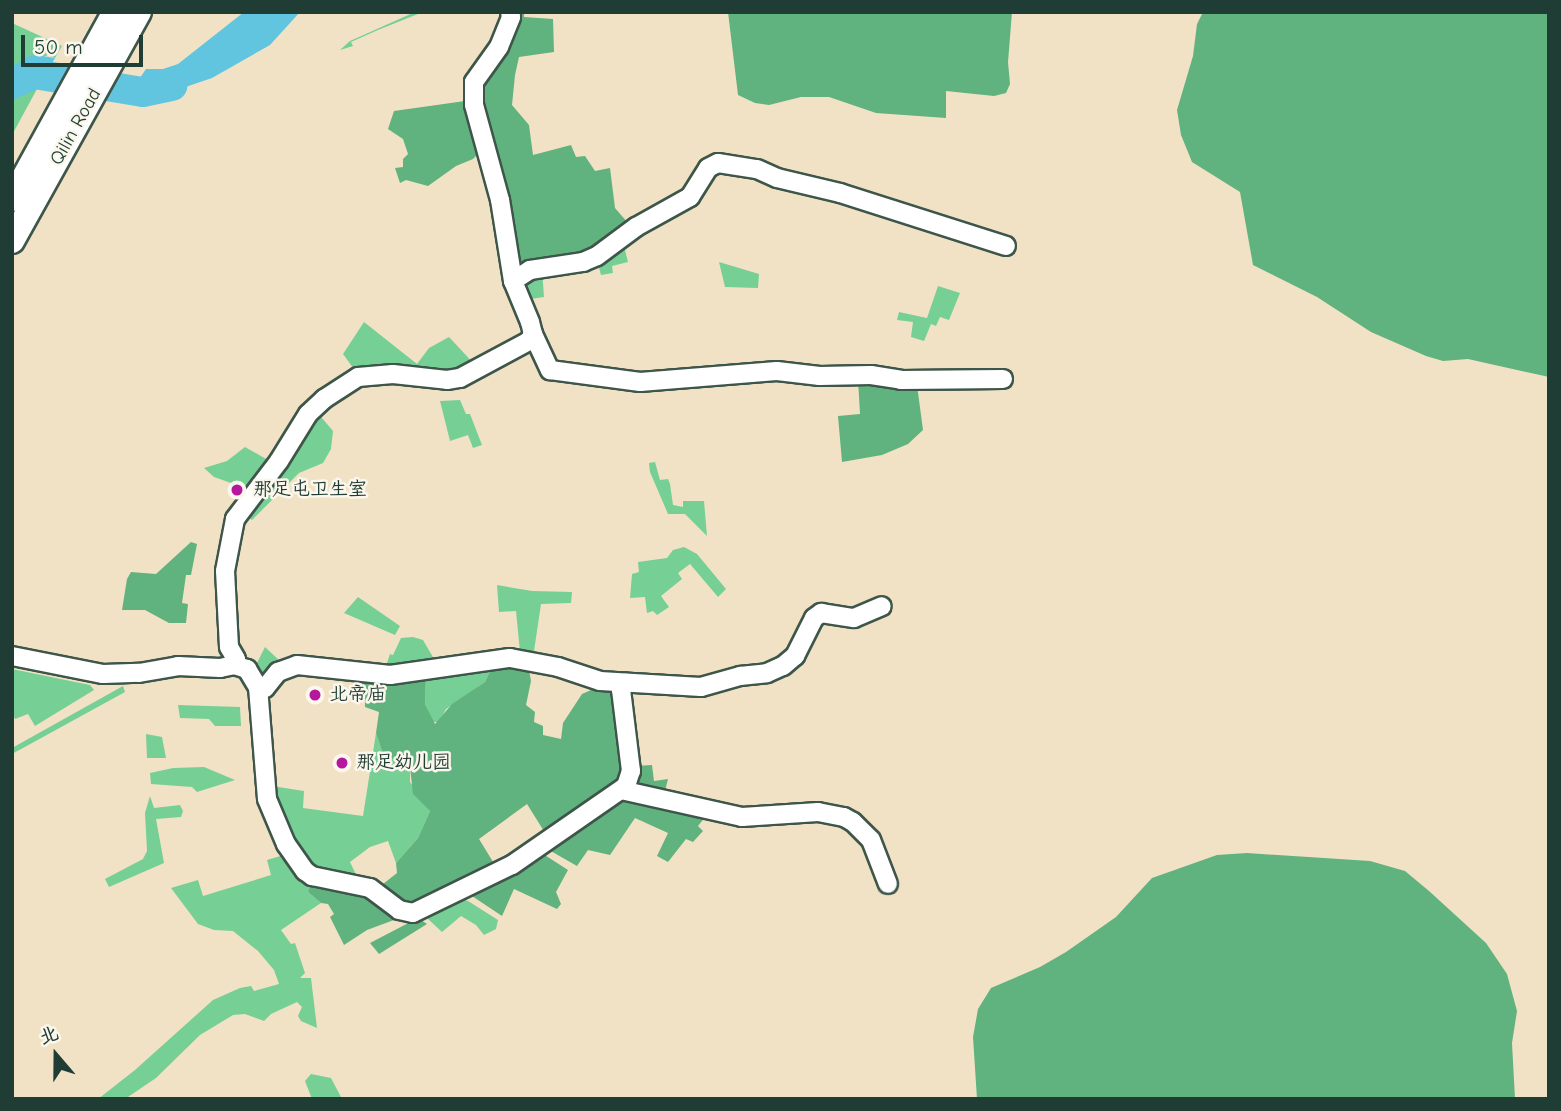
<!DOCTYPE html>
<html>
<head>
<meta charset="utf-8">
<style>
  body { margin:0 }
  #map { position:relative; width:1561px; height:1111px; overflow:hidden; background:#f1e2c5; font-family:"Comic Neue","LXGW WenKai TC",sans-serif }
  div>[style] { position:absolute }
  .green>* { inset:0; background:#76cf95 }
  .forest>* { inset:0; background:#60b27e }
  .water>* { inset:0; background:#61c5df }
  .river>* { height:30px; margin:-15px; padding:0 15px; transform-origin:15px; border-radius:15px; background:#61c5df }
  .roads { filter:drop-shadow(2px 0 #3e564a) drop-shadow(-2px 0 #3e564a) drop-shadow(0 2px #3e564a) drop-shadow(0 -2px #3e564a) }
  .minor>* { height:18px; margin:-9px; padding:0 9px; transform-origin:9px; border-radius:9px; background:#fff }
  .secondary>* { height:24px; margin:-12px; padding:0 12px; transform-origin:12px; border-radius:12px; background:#fff }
  .dots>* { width:19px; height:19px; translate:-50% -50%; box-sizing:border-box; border:4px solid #fbf7ec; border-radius:50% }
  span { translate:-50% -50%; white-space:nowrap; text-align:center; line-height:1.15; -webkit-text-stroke:5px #fbf7ec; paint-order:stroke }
  .street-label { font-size:19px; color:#1f3d34 }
  .poi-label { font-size:19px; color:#1f3d34 }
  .left { translate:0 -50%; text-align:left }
  .frame { position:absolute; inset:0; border:14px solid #1f3d34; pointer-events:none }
  .north { position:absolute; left:21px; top:1020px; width:70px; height:70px; -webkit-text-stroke:5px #fbf7ec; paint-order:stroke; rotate:340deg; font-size:19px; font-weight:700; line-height:28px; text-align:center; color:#1f3d34 }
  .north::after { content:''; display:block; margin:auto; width:24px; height:32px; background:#1f3d34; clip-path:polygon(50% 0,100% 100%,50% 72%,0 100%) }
  .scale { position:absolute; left:21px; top:35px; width:122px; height:32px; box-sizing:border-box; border:4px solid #1f3d34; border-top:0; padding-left:9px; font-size:21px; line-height:24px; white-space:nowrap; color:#1f3d34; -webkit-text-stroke:5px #fbf7ec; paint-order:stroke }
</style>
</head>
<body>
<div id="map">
  <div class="green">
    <i style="clip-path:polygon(415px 12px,423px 12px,378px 30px,351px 42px,353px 46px,340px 50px,350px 41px)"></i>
    <i style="clip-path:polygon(12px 23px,62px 46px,55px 58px,48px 55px,12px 68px)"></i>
    <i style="clip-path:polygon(27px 89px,37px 89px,12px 135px,12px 100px)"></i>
    <i style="clip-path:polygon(623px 242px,628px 262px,612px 266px,613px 273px,601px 275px,597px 260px)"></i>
    <i style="clip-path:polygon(719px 262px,759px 274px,758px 288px,725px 287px)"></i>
    <i style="clip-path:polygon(542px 270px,544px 297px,524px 300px,520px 277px)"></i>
    <i style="clip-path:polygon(938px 286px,960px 293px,949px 320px,940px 317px,936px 326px,931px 324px,924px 341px,911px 337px,913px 322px,897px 320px,899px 312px,927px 318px)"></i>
    <i style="clip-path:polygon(364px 322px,417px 364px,429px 348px,449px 337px,476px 366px,465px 373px,356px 372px,343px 354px)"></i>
    <i style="clip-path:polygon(460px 400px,466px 414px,470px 414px,482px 445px,473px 448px,468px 435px,450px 441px,440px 401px)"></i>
    <i style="clip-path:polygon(316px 411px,333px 431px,331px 449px,323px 463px,299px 473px,252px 520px,245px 514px)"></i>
    <i style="clip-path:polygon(245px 447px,268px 460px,248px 489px,214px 477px,204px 468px,227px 461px)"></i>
    <i style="clip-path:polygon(655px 462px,660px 480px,668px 479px,670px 484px,673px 505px,683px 507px,683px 501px,704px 501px,707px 536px,685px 514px,668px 514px,650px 472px,649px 463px)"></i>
    <i style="clip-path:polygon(684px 547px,697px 554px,726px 589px,718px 597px,690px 564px,678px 573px,682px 579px,661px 596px,669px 607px,657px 615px,653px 611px,647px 613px,645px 597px,630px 598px,632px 574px,639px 572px,638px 562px,667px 558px,673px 550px)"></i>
    <i style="clip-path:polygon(497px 585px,532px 591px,572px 592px,571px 603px,541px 604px,533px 658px,520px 652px,516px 611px,499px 612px)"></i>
    <i style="clip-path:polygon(358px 597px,400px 626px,395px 635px,344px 613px)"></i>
    <i style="clip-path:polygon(413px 637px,423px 640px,437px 664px,385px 669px,390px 654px,393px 655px,401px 638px)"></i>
    <i style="clip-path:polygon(265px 647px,281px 662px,264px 677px,259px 676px,255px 667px)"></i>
    <i style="clip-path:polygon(492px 667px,485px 682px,446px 709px,439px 722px,433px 722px,425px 704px,426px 675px)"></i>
    <i style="clip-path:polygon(12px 669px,90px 685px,94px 690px,35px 726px,28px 714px,15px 719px,12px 713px)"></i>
    <i style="clip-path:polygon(123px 686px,125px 692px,12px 754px,12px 748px)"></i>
    <i style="clip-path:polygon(178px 705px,240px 707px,241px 726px,215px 726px,209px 719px,180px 718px)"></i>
    <i style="clip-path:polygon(376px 733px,384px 757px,405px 763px,410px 767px,410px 782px,430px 811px,418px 838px,396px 863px,388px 841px,370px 847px,350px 862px,360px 883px,313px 870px,285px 832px,272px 786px,304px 791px,303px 808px,363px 816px)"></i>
    <i style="clip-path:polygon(146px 734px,162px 737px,166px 758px,147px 758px)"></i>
    <i style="clip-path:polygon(204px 767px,235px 780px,197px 792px,192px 787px,151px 784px,150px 773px,173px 768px)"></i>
    <i style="clip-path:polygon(150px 796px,154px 808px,180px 805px,183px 811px,181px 817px,156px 819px,164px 863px,109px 887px,105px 879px,143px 859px,147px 851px,145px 813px)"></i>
    <i style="clip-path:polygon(287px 854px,314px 883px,308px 892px,321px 903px,281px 930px,291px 944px,295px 943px,305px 973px,300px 978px,311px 978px,317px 1028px,301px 1021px,298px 1016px,302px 1007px,297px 1002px,271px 1014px,264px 1021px,245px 1014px,233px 1015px,200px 1035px,156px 1078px,125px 1099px,98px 1099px,135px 1070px,213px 1000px,240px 988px,251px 986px,254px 991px,279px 984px,274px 970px,258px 951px,233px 931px,214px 930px,198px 924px,171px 888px,198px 880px,203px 896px,271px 875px,267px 860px)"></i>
    <i style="clip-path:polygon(457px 898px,468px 901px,498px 920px,496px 929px,484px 935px,476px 925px,461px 916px,442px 932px,426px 917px,425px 914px)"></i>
    <i style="clip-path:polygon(311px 1074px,331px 1078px,342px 1099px,312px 1099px,305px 1081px)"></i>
  </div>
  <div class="forest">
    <i style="clip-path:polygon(514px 12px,524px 12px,524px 17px,553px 19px,554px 52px,519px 57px,515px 75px,512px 105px,529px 125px,533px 155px,571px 145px,576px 157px,585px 156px,595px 171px,610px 168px,615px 208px,628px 223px,590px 257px,518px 274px,477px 89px)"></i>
    <i style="clip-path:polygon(728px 12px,1012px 12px,1008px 62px,1010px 84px,1006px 93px,994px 96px,946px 91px,946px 118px,876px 113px,829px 97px,801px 97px,769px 105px,755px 103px,738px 95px)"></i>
    <i style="clip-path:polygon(1203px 12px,1549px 12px,1549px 377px,1468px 359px,1443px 361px,1426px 356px,1371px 332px,1317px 297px,1253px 265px,1240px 192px,1192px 162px,1181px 135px,1177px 110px,1193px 56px,1197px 24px)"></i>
    <i style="clip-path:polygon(472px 100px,481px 151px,473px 159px,456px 166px,428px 186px,406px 180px,400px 183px,395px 168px,403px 167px,403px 159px,408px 154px,403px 139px,388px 129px,394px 111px)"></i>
    <i style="clip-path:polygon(858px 379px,917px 385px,923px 430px,908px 444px,882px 455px,842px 462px,838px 416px,860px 414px)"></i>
    <i style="clip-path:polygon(191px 542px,197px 544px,191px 575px,186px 575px,182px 603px,188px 604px,186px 623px,169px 623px,145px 610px,122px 610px,127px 579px,131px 572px,156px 574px)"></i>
    <i style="clip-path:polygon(501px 663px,529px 670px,531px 681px,526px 705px,535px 712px,534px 722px,543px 726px,543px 735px,561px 739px,563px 723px,582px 694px,600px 686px,614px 687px,620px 713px,623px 781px,547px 836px,527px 804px,479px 839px,498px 870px,407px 907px,378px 888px,397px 873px,396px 863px,418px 838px,430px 811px,413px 794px,410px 767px,405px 763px,384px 757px,376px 733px,379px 712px,365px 707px,365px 701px,352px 697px,365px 679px,426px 675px,425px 704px,435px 724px,452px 704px,485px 682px,492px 667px)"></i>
    <i style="clip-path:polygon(652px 765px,654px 781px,668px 779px,664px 795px,634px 791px,635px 766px)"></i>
    <i style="clip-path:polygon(617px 797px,710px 811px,698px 826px,703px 831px,693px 842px,686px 839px,668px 862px,657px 856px,668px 833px,635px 818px,610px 855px,588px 850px,577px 866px,549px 850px)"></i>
    <i style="clip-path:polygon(540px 852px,568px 870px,556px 892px,561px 904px,557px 909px,514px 889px,502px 916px,469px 894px)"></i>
    <i style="clip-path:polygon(1247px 853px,1370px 861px,1405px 871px,1429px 891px,1486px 943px,1507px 974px,1517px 1011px,1512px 1043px,1515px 1099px,977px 1099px,973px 1037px,978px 1009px,991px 988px,1040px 967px,1066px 952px,1116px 917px,1152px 878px,1217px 855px)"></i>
    <i style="clip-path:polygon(311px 884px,347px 884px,402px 917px,367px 930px,344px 945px,330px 917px,334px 914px,328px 904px,321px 903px,308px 892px)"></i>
    <i style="clip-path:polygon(418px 918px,427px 924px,379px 954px,370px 943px)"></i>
  </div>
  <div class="water">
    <i style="clip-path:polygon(244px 12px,300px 12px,270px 45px,212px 78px,162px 95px,123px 103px,146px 69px,163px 69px,178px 64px)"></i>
    <i style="clip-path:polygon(36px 55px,55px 58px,37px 89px,27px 89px,12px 100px,12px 68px,26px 57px)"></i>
  </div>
  <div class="river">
    <i style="left:12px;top:84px;width:24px;rotate:-24deg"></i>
    <i style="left:34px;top:74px;width:110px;rotate:9.4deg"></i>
    <i style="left:143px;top:92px;width:30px;rotate:-12deg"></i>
  </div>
  <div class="roads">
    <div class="minor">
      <i style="left:513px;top:281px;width:20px;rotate:-33deg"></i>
      <i style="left:530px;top:270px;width:54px;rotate:-8.6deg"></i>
      <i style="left:583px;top:262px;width:15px;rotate:-23deg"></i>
      <i style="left:597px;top:256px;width:49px;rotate:-36.6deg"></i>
      <i style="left:636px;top:227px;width:62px;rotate:-29.1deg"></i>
      <i style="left:690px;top:197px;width:34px;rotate:-58deg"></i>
      <i style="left:708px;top:168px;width:11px;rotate:-27deg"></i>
      <i style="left:718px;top:163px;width:39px;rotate:9deg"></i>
      <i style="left:757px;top:169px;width:22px;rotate:24deg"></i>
      <i style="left:777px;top:178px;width:65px;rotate:13.4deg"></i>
      <i style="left:840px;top:193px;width:174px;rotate:17.7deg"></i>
      <i style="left:533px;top:334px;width:40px;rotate:65deg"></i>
      <i style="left:550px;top:370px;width:91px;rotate:7.6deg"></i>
      <i style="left:640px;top:382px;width:137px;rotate:-4.6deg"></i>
      <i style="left:777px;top:371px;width:43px;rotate:6.6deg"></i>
      <i style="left:820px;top:376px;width:51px;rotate:-1.1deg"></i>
      <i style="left:871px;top:375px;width:30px;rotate:9deg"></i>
      <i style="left:901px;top:380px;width:102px;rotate:-0.6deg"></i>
      <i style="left:12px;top:656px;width:93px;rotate:11.2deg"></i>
      <i style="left:103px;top:674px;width:36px;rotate:-2deg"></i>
      <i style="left:139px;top:673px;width:40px;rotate:-10deg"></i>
      <i style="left:178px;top:666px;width:42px;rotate:2.7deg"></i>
      <i style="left:220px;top:668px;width:14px;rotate:-12deg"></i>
      <i style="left:234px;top:665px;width:6px;rotate:-72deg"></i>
      <i style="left:236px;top:659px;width:14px;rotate:-120deg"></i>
      <i style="left:229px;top:647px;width:76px;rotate:-93deg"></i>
      <i style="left:225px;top:571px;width:53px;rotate:-79.1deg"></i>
      <i style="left:235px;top:519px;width:73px;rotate:-52.8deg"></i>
      <i style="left:279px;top:461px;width:55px;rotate:-58.3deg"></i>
      <i style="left:308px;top:414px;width:22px;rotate:-43deg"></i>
      <i style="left:324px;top:399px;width:40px;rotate:-32.9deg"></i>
      <i style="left:358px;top:377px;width:35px;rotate:-5deg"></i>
      <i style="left:393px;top:374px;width:54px;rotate:6.3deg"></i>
      <i style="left:447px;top:380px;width:13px;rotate:-9deg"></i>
      <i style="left:460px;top:378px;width:78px;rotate:-28.2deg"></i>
      <i style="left:529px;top:341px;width:8px;rotate:-60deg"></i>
      <i style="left:533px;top:334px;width:12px;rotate:-104deg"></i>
      <i style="left:530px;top:322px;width:44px;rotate:-112.5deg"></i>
      <i style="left:513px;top:281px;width:82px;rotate:-99.1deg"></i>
      <i style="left:500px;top:200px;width:98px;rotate:-105.3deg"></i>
      <i style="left:474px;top:105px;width:23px;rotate:-90deg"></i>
      <i style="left:474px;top:82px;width:43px;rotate:-54.5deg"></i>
      <i style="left:499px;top:47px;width:32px;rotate:-68deg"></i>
      <i style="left:511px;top:17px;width:5px;rotate:-101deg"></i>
      <i style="left:234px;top:665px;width:14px;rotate:17deg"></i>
      <i style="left:247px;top:669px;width:21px;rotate:59deg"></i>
      <i style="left:258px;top:687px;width:112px;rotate:85.4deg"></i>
      <i style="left:267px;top:799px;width:49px;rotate:67.1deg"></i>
      <i style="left:286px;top:844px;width:33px;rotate:55deg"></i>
      <i style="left:305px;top:871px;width:9px;rotate:36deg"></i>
      <i style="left:312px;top:876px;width:59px;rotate:11.7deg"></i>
      <i style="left:370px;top:888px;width:36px;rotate:37deg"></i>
      <i style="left:399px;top:910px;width:14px;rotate:12deg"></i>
      <i style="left:413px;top:913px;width:110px;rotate:-25.9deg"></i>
      <i style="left:512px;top:865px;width:139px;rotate:-34.7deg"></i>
      <i style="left:626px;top:786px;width:16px;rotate:-72deg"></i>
      <i style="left:631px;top:771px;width:82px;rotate:-97deg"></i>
      <i style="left:621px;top:690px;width:9px;rotate:-54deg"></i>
      <i style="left:258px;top:687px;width:7px;rotate:8deg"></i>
      <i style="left:265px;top:688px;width:21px;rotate:-51deg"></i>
      <i style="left:278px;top:672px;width:20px;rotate:-20deg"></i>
      <i style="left:297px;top:665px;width:94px;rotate:6.1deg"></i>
      <i style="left:390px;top:675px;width:121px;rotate:-8.1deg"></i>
      <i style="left:510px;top:658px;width:49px;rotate:10.6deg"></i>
      <i style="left:558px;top:667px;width:44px;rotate:18.4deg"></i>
      <i style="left:600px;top:681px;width:101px;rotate:3.4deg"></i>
      <i style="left:701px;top:687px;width:41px;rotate:-15.8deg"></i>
      <i style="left:740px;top:676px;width:27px;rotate:-6deg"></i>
      <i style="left:767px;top:673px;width:17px;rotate:-24deg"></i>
      <i style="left:783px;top:666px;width:16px;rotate:-40deg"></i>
      <i style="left:795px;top:656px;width:42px;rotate:-63.4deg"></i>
      <i style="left:814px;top:618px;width:9px;rotate:-36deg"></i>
      <i style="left:821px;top:613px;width:33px;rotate:9deg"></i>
      <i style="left:854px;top:618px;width:30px;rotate:-23deg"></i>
      <i style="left:621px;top:790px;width:124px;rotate:12.6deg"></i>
      <i style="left:742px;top:817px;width:76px;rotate:-3.8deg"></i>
      <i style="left:818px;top:812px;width:26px;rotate:11deg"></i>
      <i style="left:844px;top:817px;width:10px;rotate:29deg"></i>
      <i style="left:853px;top:822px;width:25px;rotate:45deg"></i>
      <i style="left:871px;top:840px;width:47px;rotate:68.9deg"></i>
    </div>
    <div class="secondary">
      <i style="left:12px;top:199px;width:213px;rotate:-61.2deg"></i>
      <i style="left:12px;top:241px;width:262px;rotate:-61deg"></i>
    </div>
  </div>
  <div class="dots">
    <i style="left:237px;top:490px;background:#b5179e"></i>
    <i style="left:315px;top:695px;background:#b5179e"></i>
    <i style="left:342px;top:763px;background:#b5179e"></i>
  </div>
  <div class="street-label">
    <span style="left:76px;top:127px;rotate:-61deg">Qilin Road</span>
  </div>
  <div class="poi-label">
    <span class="left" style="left:253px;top:490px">那足屯卫生室</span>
    <span class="left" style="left:329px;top:695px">北帝庙</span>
    <span class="left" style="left:356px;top:763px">那足幼儿园</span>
  </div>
  <div class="frame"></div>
  <div class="north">北</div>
  <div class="scale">50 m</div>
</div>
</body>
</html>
